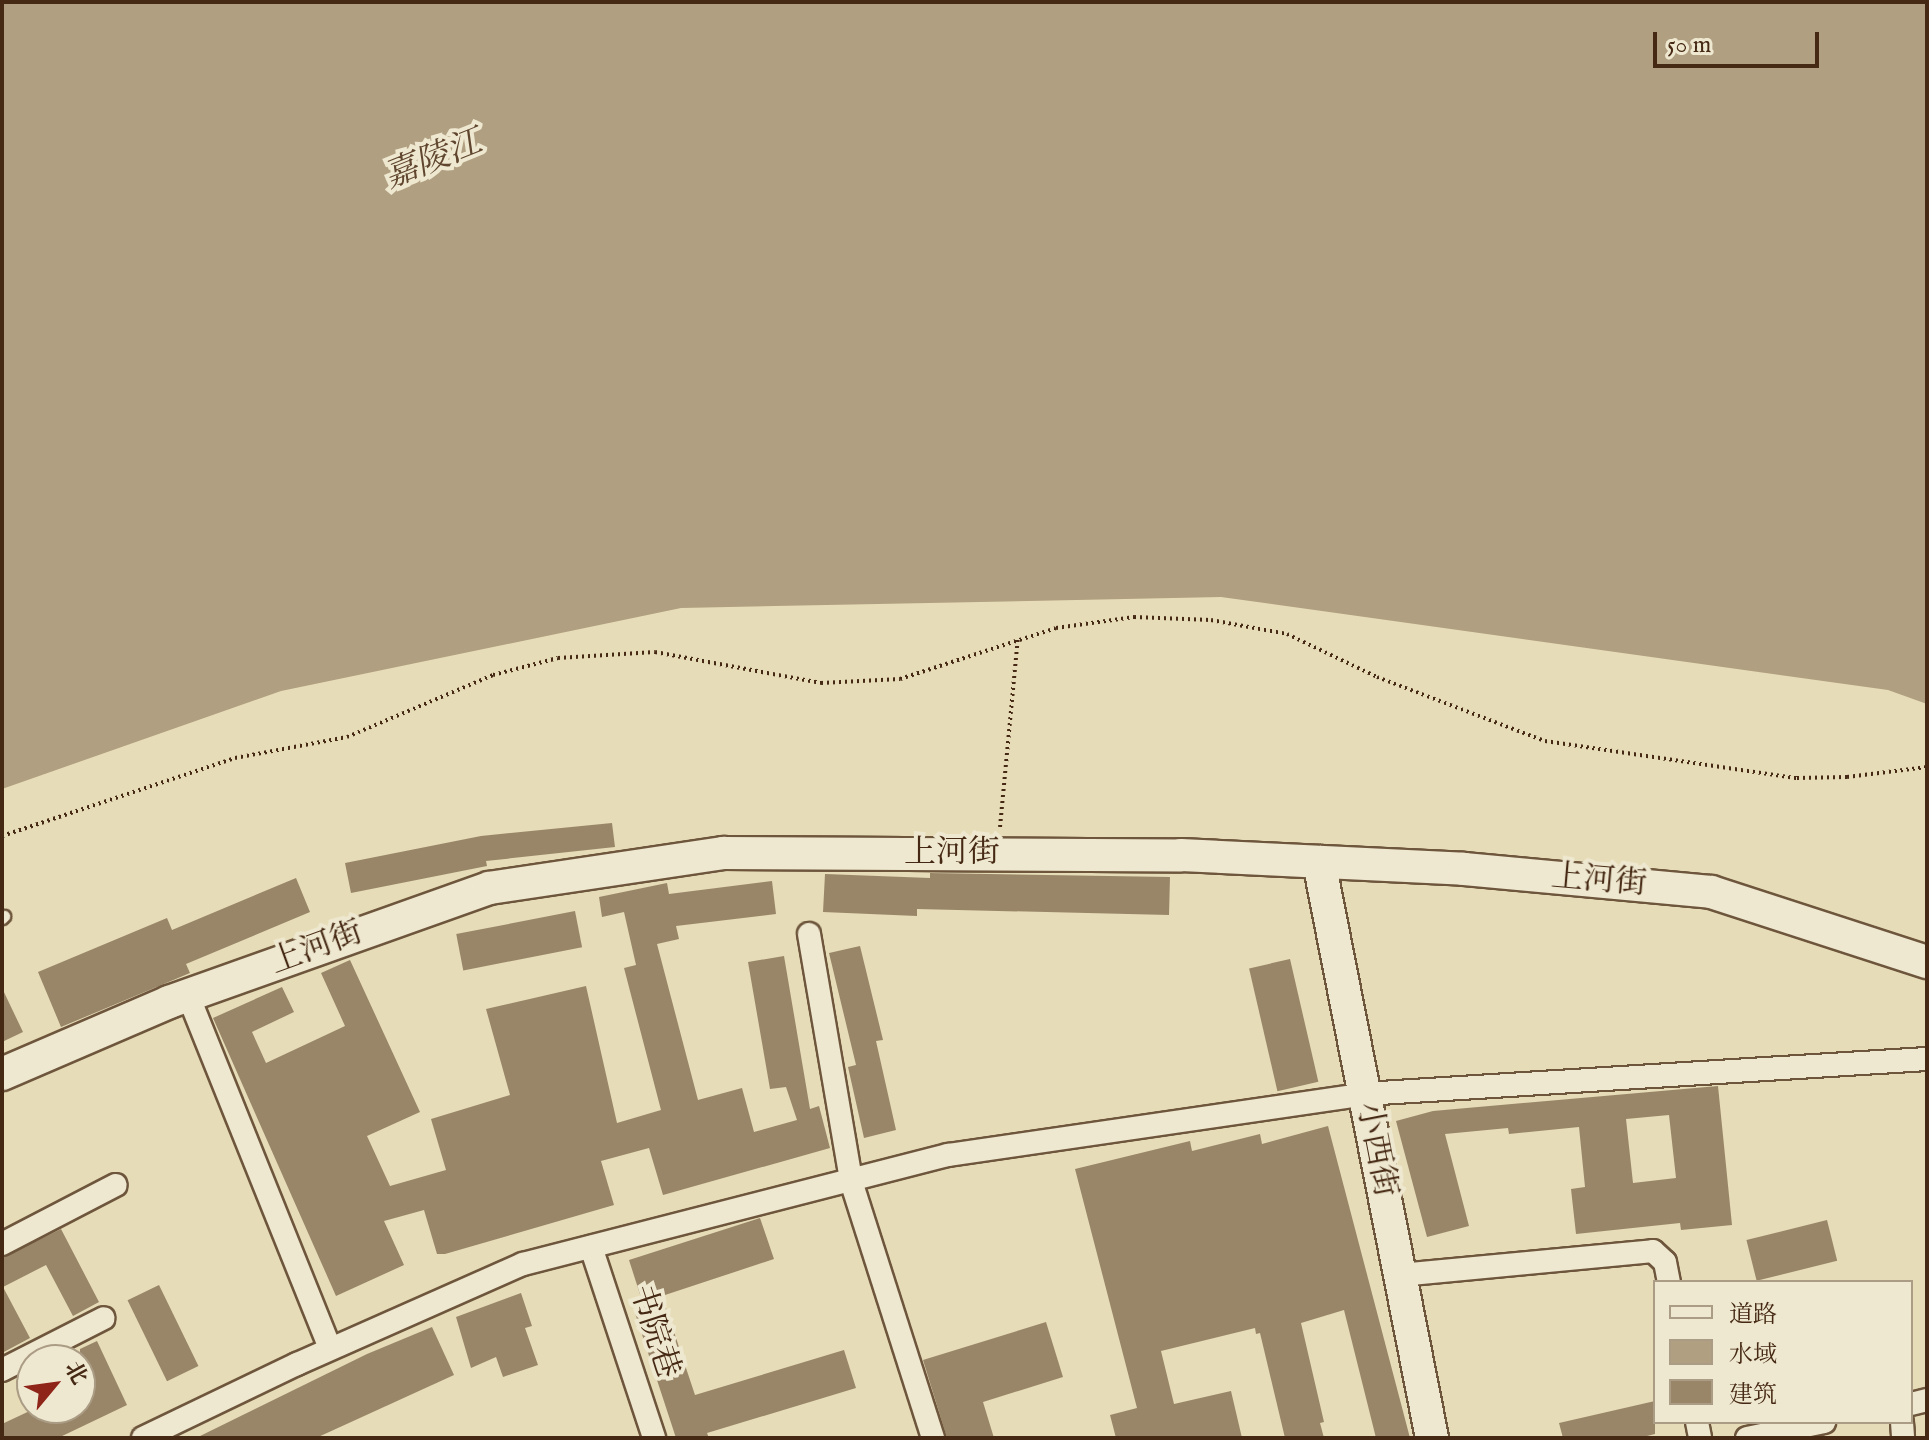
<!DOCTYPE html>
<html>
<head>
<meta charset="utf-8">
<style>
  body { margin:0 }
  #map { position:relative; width:1929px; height:1440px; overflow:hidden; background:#e6dcb7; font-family:"IM FELL English","Noto Serif SC",serif }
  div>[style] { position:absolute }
  .water>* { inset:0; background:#b09f80 }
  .building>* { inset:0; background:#998669; transform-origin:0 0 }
  .path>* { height:4px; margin-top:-2px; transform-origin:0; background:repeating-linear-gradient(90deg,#462914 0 2px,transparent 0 6px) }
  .roads { filter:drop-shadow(2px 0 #6e563d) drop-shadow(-2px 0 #6e563d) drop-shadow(0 2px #6e563d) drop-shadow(0 -2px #6e563d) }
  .lane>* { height:11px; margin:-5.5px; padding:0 5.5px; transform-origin:5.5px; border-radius:5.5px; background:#efe8d0 }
  .street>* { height:22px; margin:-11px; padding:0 11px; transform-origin:11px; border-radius:11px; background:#efe8d0 }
  .secondary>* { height:32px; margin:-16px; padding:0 16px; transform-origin:16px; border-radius:16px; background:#efe8d0 }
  span { translate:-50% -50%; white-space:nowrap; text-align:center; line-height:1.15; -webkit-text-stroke:8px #efe8d0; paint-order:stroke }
  .street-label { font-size:32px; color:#462914 }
  .water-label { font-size:34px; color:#60462f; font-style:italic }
  .frame { position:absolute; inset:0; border:4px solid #462914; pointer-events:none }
  .legend { position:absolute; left:1653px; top:1280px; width:260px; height:144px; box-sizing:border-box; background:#efe8d0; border:2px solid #ab9c85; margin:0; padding:10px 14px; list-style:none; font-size:24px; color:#462914 }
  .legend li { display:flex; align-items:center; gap:16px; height:40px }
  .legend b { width:40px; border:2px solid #ab9c85 }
  .north { position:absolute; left:16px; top:1344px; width:80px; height:80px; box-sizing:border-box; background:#efe8d0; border:2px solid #ab9c85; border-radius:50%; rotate:61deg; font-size:22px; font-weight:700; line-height:32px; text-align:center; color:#462914 }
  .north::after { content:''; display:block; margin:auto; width:28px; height:36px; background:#8f2418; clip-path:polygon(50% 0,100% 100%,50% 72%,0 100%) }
  .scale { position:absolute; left:1653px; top:32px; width:166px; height:36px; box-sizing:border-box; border:4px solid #462914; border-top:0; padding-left:10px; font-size:24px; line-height:28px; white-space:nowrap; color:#462914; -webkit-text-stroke:6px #efe8d0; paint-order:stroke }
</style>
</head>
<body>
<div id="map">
  <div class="water">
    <i style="clip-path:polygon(2px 2px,1927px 2px,1927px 704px,1888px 690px,1221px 597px,681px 608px,281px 691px,2px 789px)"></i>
  </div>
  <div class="building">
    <i style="clip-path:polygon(612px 823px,615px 847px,486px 861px,487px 866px,351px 893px,345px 863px,481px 836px)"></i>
    <i style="clip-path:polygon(930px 873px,1170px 877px,1169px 915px,917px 909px,917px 916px,823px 912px,825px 874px,930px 878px)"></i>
    <i style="clip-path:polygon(296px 878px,310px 912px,186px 964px,190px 973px,61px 1027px,38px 972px,167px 918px,172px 930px)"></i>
    <i style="clip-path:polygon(772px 881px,776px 914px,676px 926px,679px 939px,657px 944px,698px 1100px,742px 1088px,754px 1132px,797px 1120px,786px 1087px,770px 1089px,748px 962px,784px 956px,810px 1109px,819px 1106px,830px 1148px,663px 1195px,649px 1148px,601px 1161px,614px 1205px,445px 1254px,437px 1254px,424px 1210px,384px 1221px,404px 1265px,336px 1296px,213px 1018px,282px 987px,294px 1012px,252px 1032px,266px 1063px,345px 1026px,321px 973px,350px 960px,420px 1112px,367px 1136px,390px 1186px,446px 1170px,431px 1119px,510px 1095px,486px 1009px,586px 986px,617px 1123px,661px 1110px,624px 968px,636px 965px,624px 912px,602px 917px,599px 897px,667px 883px,669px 894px)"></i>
    <i style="left:575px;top:911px;width:37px;height:121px;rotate:79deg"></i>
    <i style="clip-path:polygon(860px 946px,883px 1040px,876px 1041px,896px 1130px,864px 1138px,848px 1067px,856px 1065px,829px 953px)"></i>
    <i style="left:1290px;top:959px;width:126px;height:42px;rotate:77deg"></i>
    <i style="clip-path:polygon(2px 988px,23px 1032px,2px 1042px)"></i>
    <i style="clip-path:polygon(evenodd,1718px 1086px,1732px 1225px,1681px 1230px,1680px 1223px,1576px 1234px,1571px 1189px,1585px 1187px,1579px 1127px,1509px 1134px,1508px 1128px,1445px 1134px,1469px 1226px,1427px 1237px,1396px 1121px,1433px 1111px,1718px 1086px,1669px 1115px,1676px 1178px,1633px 1183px,1626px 1119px,1669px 1115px)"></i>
    <i style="clip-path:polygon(1328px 1126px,1410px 1438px,1376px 1438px,1344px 1310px,1301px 1323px,1324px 1422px,1320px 1423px,1324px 1438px,1285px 1438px,1260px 1333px,1256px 1334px,1255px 1328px,1161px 1351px,1174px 1404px,1231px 1391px,1242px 1438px,1116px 1438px,1110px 1415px,1137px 1408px,1075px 1169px,1190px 1141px,1192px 1151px,1260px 1134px,1262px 1144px)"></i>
    <i style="clip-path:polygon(760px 1218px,774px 1259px,662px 1296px,695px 1395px,844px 1350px,856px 1388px,707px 1433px,709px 1438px,676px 1438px,635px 1313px,645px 1310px,629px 1260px)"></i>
    <i style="left:1827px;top:1220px;width:42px;height:83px;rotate:76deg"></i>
    <i style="clip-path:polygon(61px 1229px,99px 1302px,73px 1316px,46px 1265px,3px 1287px,30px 1338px,2px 1353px,2px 1258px)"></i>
    <i style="left:159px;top:1285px;width:90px;height:35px;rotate:64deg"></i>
    <i style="clip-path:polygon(521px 1293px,532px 1326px,525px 1328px,538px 1365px,503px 1377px,496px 1357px,471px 1368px,456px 1317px)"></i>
    <i style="clip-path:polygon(1046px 1322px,1063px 1377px,983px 1402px,994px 1438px,947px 1438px,923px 1360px)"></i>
    <i style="clip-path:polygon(432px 1327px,454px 1375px,316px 1438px,196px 1438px,367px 1354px)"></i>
    <i style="clip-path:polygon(97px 1341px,127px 1405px,58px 1438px,2px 1438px,2px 1424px,36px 1408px,80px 1408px,80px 1349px)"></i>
    <i style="clip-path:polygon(1655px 1401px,1655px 1434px,1639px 1438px,1563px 1438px,1559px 1423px)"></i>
  </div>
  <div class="path">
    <i style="left:1000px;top:827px;width:190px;rotate:-84.6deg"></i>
    <i style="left:2px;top:836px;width:246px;rotate:-18.5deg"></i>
    <i style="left:235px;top:758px;width:114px;rotate:-10.6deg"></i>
    <i style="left:347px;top:737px;width:159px;rotate:-23deg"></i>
    <i style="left:493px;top:675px;width:67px;rotate:-14.7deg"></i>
    <i style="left:558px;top:658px;width:97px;rotate:-3.5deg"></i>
    <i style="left:655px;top:652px;width:169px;rotate:10.6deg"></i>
    <i style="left:821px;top:683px;width:79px;rotate:-2.9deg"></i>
    <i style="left:900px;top:679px;width:164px;rotate:-18.1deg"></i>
    <i style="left:1056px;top:628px;width:79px;rotate:-8deg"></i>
    <i style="left:1134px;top:617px;width:77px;rotate:2.2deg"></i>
    <i style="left:1211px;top:620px;width:77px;rotate:10.4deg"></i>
    <i style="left:1287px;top:634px;width:100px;rotate:25.5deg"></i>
    <i style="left:1377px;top:677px;width:180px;rotate:20.9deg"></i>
    <i style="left:1545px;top:741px;width:255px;rotate:8.4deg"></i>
    <i style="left:1797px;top:778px;width:50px;rotate:-1.1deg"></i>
    <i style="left:1847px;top:777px;width:81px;rotate:-7.1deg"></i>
  </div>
  <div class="roads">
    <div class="lane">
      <i style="left:2px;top:918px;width:3px;rotate:-45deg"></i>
    </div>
    <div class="street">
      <i style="left:809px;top:934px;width:251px;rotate:80.3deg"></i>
      <i style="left:851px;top:1181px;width:270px;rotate:72.3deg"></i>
      <i style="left:188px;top:995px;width:381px;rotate:68.1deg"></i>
      <i style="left:2px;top:1244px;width:128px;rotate:-27.4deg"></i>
      <i style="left:591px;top:1247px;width:201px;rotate:71.7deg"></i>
      <i style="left:1400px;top:1275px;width:254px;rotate:-5.4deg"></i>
      <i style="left:1653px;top:1251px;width:16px;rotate:43deg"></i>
      <i style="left:1665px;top:1262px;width:20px;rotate:79deg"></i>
      <i style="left:2px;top:1370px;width:114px;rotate:-27deg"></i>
      <i style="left:1911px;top:1404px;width:16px;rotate:-14deg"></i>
      <i style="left:1697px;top:1422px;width:16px;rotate:79deg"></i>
      <i style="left:1902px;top:1422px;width:16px;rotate:86deg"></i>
      <i style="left:143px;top:1438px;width:171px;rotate:-25.7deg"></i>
      <i style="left:297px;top:1364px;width:247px;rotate:-23.9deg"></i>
      <i style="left:523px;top:1264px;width:439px;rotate:-14.4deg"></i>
      <i style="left:948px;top:1155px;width:420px;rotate:-8.3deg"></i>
      <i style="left:1364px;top:1094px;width:564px;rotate:-3.56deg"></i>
      <i style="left:1747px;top:1438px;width:79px;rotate:-11.7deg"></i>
    </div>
    <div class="secondary">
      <i style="left:1319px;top:862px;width:587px;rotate:78.9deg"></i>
      <i style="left:2px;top:1074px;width:182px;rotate:-23.3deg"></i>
      <i style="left:169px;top:1002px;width:340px;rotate:-19.6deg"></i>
      <i style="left:489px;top:888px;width:237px;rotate:-8.5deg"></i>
      <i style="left:723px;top:853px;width:458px;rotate:0.3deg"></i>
      <i style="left:1181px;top:855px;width:283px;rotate:2.8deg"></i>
      <i style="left:1464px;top:869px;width:248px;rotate:5.3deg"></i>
      <i style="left:1711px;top:892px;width:227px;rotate:18deg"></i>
    </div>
  </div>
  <div class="street-label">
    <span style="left:952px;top:854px">上河街</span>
    <span style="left:1599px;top:882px;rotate:5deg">上河街</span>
    <span style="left:317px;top:949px;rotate:-20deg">上河街</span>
    <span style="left:1375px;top:1150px;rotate:79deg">小西街</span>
    <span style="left:653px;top:1332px;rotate:72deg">书院巷</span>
  </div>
  <div class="water-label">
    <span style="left:433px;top:160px;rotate:-22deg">嘉陵江</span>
  </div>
  <div class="frame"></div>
  <ul class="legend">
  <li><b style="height:10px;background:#efe8d0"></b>道路</li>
  <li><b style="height:22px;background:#b09f80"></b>水域</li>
  <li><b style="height:22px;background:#998669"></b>建筑</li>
  </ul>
  <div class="north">北</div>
  <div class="scale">50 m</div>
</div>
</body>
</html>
